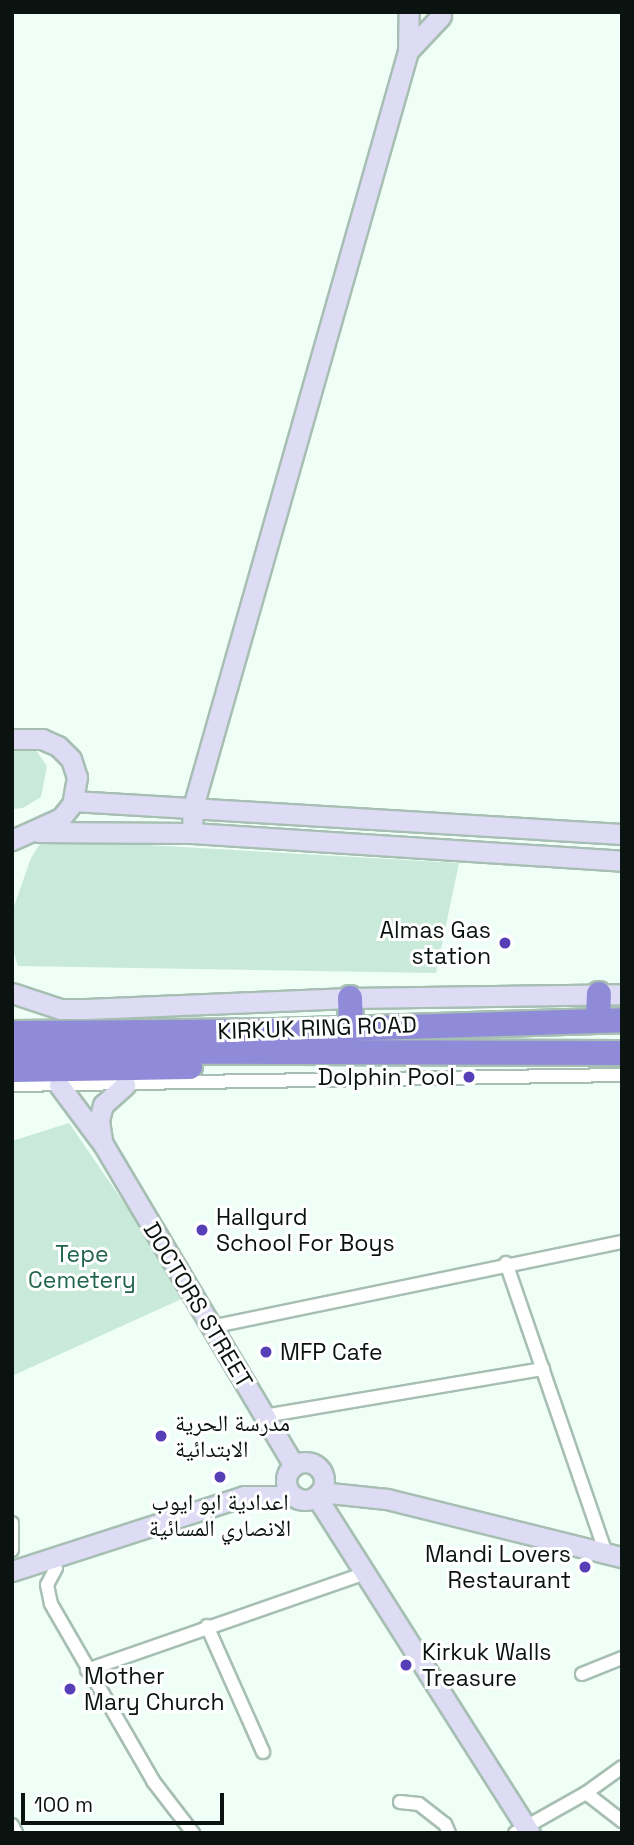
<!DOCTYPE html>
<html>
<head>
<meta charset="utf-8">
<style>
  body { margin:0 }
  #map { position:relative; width:634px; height:1845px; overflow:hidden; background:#effef7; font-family:"Space Grotesk","Noto Naskh Arabic",sans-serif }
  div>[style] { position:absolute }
  .green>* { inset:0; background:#c9eada }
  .roads { filter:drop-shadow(2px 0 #a7bfb3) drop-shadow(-2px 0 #a7bfb3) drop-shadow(0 2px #a7bfb3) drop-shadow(0 -2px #a7bfb3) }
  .street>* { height:12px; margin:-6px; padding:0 6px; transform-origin:6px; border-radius:6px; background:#fff }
  .secondary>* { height:19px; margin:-9.5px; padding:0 9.5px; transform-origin:9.5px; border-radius:9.5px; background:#dedcf4 }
  .secondary>.ring { margin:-9.5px; padding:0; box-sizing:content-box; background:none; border:19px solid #dedcf4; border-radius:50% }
  .highway>* { height:24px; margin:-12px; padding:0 12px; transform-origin:12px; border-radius:12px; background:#908bd9 }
  .dots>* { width:19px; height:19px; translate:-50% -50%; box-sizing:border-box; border:4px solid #fff; border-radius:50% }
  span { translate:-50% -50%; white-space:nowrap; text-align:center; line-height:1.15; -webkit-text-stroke:6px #fff; paint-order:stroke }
  .poi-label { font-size:23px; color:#0a130f }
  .right { translate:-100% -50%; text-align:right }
  .left { translate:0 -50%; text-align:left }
  .street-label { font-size:23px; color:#0a130f }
  .park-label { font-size:23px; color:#20654b }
  .frame { position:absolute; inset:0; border:14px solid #0a130f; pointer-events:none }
  .scale { position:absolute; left:21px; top:1793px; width:203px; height:32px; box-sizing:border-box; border:4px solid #0a130f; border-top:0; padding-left:9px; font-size:21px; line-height:24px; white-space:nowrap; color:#0a130f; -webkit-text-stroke:5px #fff; paint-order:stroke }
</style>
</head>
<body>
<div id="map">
  <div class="green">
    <i style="clip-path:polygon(12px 743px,35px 749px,47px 766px,41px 797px,23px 808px,12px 809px)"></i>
    <i style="clip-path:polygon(43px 839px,459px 863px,436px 973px,18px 966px,12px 947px,12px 912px,31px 858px)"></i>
    <i style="clip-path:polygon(69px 1123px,188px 1296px,12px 1376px,12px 1141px)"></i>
  </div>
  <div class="roads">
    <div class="street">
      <i style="left:12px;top:1085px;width:610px;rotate:-0.94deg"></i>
      <i style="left:506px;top:1263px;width:307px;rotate:71deg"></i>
      <i style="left:211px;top:1327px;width:420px;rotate:-11.7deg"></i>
      <i style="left:264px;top:1416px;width:283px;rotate:-9.6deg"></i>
      <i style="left:12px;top:1523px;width:27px;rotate:90deg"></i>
      <i style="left:56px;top:1568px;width:19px;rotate:118deg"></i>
      <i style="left:47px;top:1585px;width:19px;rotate:78deg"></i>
      <i style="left:51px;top:1604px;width:204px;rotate:60deg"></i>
      <i style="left:153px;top:1781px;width:66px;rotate:52.4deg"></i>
      <i style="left:207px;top:1626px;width:138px;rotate:66deg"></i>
      <i style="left:87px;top:1670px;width:294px;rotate:-19.2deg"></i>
      <i style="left:582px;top:1674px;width:43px;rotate:-21.8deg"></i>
      <i style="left:586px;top:1793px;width:46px;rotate:37.9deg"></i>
      <i style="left:400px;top:1802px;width:19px;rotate:6deg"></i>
      <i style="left:419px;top:1804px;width:33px;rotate:38deg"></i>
      <i style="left:445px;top:1824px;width:10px;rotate:66deg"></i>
      <i style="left:12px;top:1825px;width:9px;rotate:63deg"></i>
      <i style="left:515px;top:1833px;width:81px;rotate:-29.4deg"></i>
      <i style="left:586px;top:1793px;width:44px;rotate:-35.8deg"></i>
    </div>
    <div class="secondary">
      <i style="left:408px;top:51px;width:48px;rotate:-46.7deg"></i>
      <i style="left:12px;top:739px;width:30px"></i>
      <i style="left:42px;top:739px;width:17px;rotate:24deg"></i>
      <i style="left:58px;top:746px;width:18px;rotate:45deg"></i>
      <i style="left:71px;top:759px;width:19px;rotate:72deg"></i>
      <i style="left:77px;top:777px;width:27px;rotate:100deg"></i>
      <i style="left:72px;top:804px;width:18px;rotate:128deg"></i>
      <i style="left:61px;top:818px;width:54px;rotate:155.8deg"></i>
      <i style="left:73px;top:801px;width:550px;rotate:3.44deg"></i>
      <i style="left:38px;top:832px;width:154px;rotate:0.4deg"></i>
      <i style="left:192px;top:833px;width:431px;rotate:3.7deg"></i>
      <i style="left:192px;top:833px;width:26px;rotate:-88deg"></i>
      <i style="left:193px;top:807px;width:786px;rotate:-74.12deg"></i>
      <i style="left:408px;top:51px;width:39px;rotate:-89deg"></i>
      <i style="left:12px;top:993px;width:51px;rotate:18.4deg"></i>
      <i style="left:60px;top:1009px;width:26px"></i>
      <i style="left:86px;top:1009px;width:264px;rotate:-2.4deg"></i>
      <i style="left:350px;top:998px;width:272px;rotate:-0.8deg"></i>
      <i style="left:59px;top:1085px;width:74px;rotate:53.3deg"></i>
      <i style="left:103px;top:1144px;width:374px;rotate:59.3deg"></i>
      <i style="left:102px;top:1140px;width:20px;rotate:-99deg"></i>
      <i style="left:99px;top:1120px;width:16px;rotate:-75deg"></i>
      <i style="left:103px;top:1105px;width:30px;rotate:-42deg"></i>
      <i class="ring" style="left:286px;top:1462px;width:19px;height:19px"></i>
      <i style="left:320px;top:1492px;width:67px;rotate:6deg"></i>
      <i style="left:387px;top:1499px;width:242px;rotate:13.9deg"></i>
      <i style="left:316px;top:1496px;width:399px;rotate:57.6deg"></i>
      <i style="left:12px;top:1571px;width:244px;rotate:-17.9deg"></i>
      <i style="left:244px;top:1496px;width:50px"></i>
    </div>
    <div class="highway">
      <i style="left:350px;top:998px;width:30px;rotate:88deg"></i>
      <i style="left:598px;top:1020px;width:26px;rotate:-88deg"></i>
      <i style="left:12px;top:1033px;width:264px;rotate:-0.4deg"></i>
      <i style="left:276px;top:1031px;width:346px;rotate:-1.8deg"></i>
      <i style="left:12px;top:1051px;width:610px;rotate:0.19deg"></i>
      <i style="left:12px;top:1070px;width:178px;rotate:-1deg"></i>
    </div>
  </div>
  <div class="dots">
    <i style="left:505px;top:943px;background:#573fb7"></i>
    <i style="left:469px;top:1077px;background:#573fb7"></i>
    <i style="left:202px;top:1230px;background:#573fb7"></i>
    <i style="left:266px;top:1352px;background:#573fb7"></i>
    <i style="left:161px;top:1436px;background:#573fb7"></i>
    <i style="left:220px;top:1477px;background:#573fb7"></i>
    <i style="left:585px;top:1567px;background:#573fb7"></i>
    <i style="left:406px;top:1665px;background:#573fb7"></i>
    <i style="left:70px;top:1689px;background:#573fb7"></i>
  </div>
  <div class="poi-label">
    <span class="right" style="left:491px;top:943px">Almas Gas<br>station</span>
    <span class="right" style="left:455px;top:1077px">Dolphin Pool</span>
    <span class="left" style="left:216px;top:1230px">Hallgurd<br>School For Boys</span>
    <span class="left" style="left:280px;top:1352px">MFP Cafe</span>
    <span class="left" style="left:175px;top:1436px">مدرسة الحرية<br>الابتدائية</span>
    <span style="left:220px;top:1515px">اعدادية ابو ايوب<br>الانصاري المسائية</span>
    <span class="right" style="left:571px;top:1567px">Mandi Lovers<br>Restaurant</span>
    <span class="left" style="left:422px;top:1665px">Kirkuk Walls<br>Treasure</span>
    <span class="left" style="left:84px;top:1689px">Mother<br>Mary Church</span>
  </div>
  <div class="street-label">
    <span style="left:317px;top:1028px;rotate:-2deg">KIRKUK RING ROAD</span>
    <span style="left:198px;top:1305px;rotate:59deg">DOCTORS STREET</span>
  </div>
  <div class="park-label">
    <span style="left:82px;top:1267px">Tepe<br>Cemetery</span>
  </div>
  <div class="frame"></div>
  <div class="scale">100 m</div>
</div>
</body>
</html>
